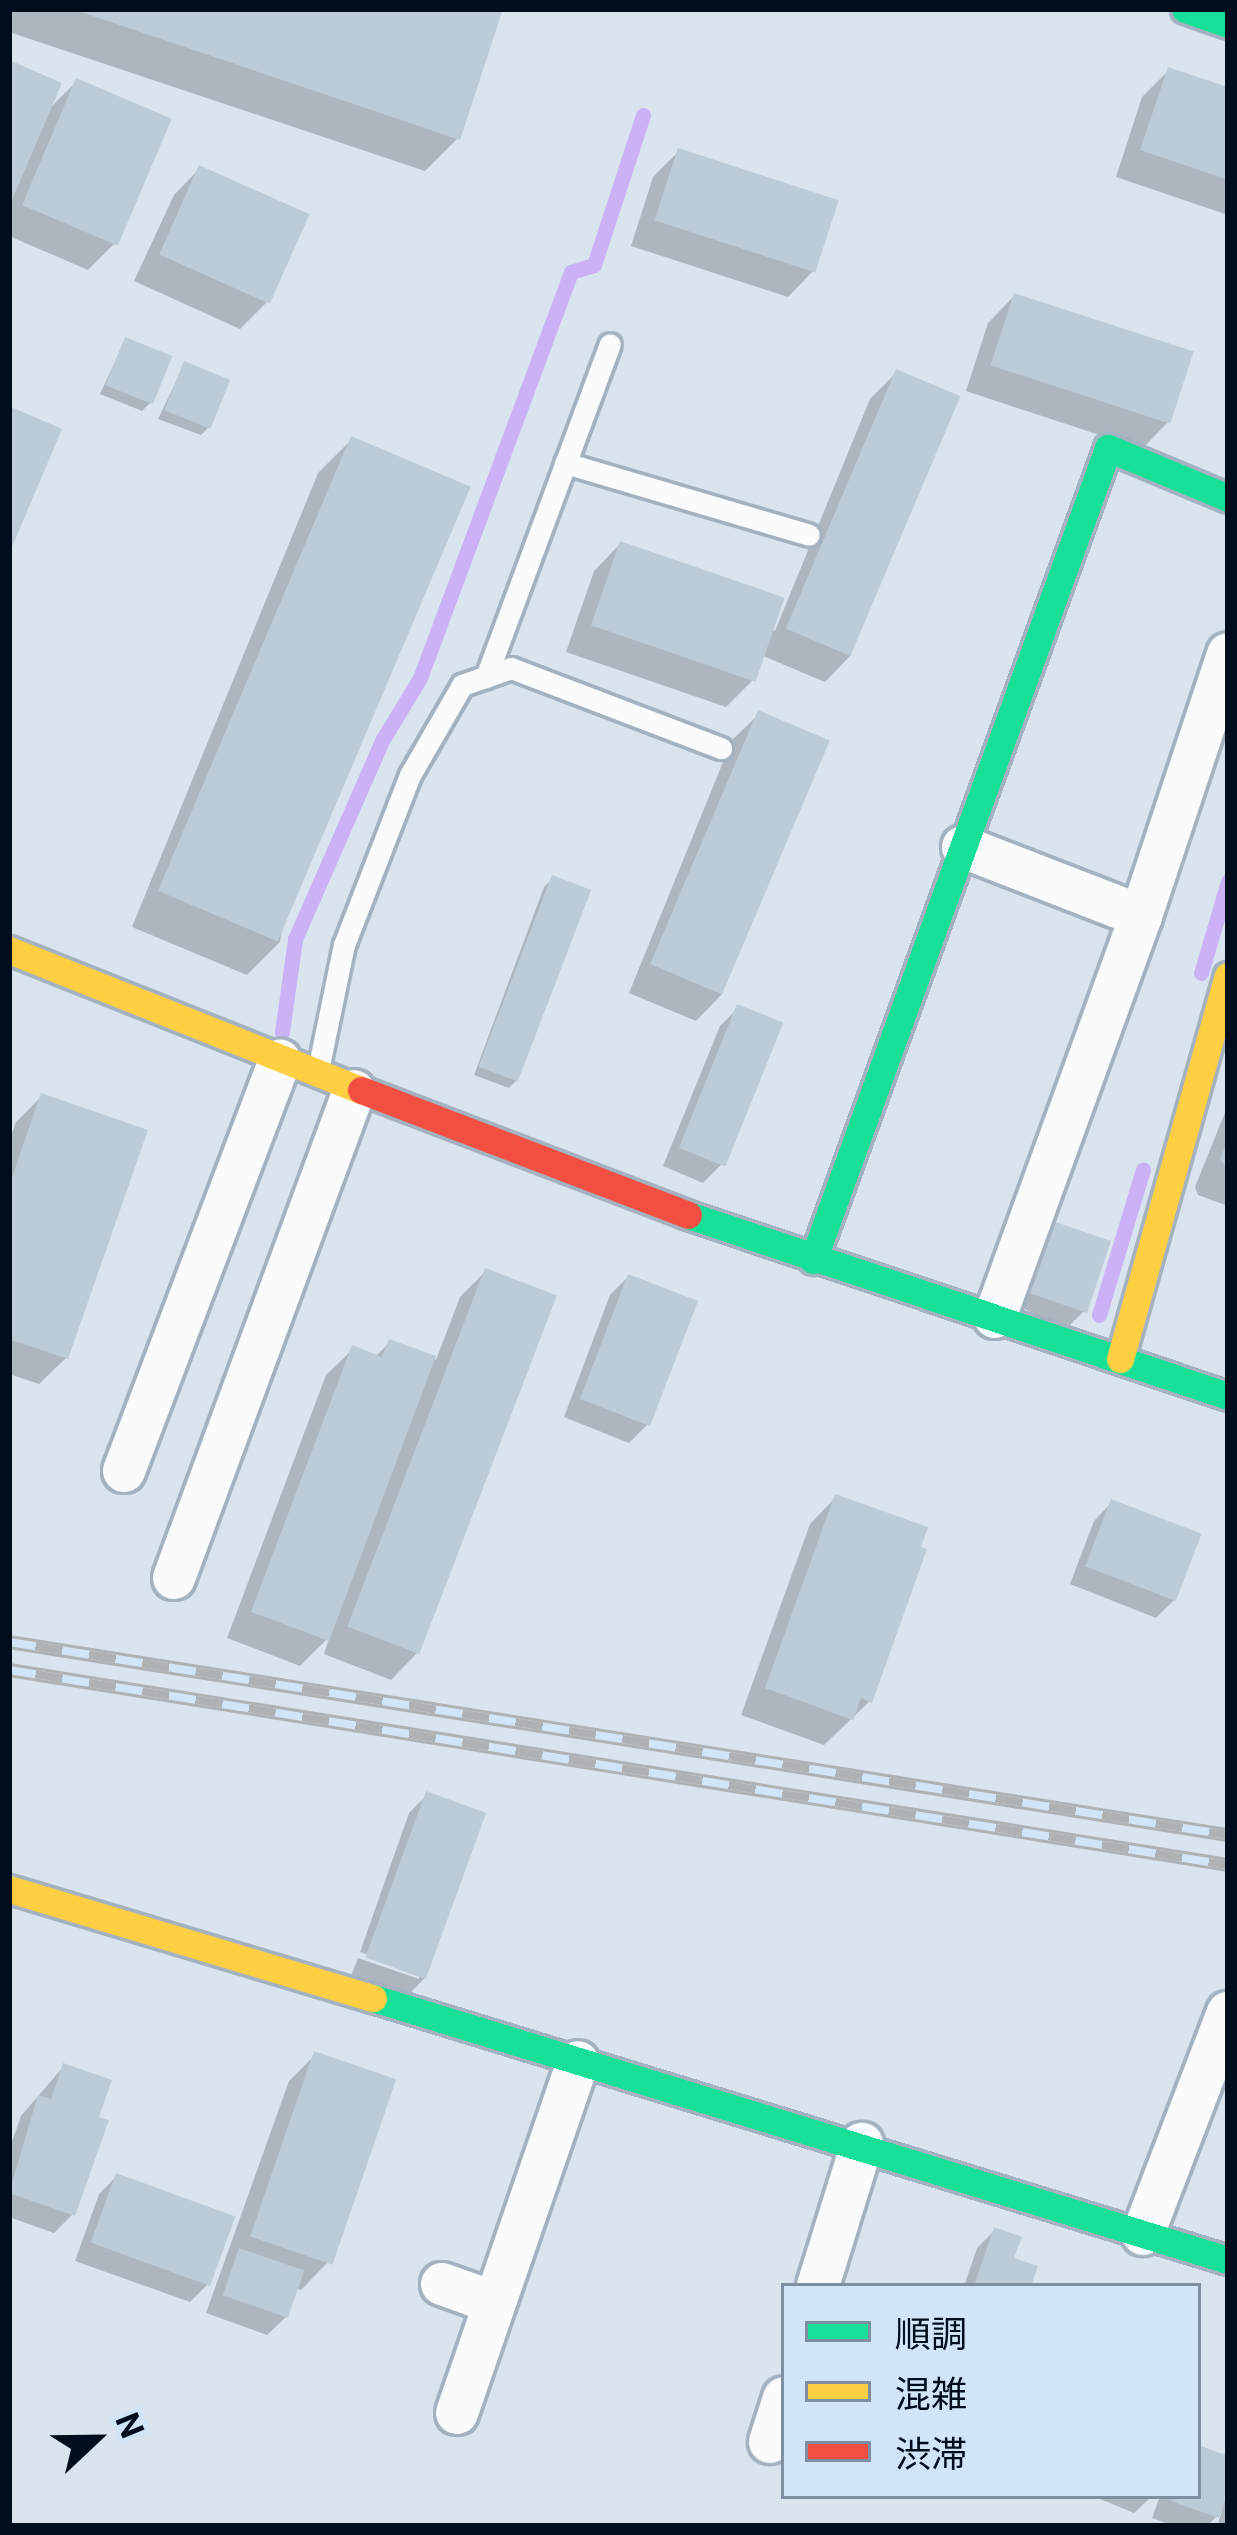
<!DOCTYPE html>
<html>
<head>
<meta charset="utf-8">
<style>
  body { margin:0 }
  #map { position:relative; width:1237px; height:2535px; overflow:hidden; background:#d9e4ef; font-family:Roboto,"Noto Sans JP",sans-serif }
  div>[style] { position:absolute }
  .shadow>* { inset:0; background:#0003 }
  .stream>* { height:15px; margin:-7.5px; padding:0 7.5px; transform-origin:7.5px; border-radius:7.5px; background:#cbb2f6 }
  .building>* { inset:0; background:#bccbd8; transform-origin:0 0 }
  .roads { filter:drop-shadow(3px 0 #a4b2c0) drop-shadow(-3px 0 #a4b2c0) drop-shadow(0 3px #a4b2c0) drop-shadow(0 -3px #a4b2c0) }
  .lane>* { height:21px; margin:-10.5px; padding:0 10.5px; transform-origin:10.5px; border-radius:10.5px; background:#f9fbfd }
  .street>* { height:42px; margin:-21px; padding:0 21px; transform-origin:21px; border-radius:21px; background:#f9fbfd }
  .fast>* { height:27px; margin:-13.5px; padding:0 13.5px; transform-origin:13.5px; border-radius:13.5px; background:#16e098 }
  .slow>* { height:27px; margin:-13.5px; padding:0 13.5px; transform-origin:13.5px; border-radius:13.5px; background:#ffcf43 }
  .jam>* { height:27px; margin:-13.5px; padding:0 13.5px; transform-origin:13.5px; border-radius:13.5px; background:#f24e42 }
  .rail>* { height:14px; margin-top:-7px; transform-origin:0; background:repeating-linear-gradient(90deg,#d0e5f8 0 27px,#afb2b5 0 54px); box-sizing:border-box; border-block:3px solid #afb2b5 }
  span { translate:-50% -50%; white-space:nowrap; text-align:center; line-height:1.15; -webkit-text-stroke:9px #d0e5f8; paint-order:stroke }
  .frame { position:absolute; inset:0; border:12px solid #000d1c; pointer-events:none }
  .legend { position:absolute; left:781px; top:2283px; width:420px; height:216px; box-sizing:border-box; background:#d0e5f8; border:3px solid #7d8fa0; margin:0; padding:15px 21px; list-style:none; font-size:36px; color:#000d1c }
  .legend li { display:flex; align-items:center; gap:24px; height:60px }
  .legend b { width:60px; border:3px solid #7d8fa0 }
  .north { position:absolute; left:36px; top:2379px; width:120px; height:120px; -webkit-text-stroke:9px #d0e5f8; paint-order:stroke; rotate:68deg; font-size:33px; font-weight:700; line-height:48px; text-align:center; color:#000d1c }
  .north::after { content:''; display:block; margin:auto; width:42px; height:54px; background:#000d1c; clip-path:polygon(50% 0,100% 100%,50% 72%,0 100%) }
</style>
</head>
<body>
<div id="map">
  <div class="shadow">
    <i style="clip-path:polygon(9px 9px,500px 9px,458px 138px,425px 171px,9px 32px)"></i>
    <i style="clip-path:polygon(9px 63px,47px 111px,77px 81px,114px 244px,88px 270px,9px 236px)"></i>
    <i style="clip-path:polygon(1169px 70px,1228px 91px,1228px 215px,1116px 177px,1142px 97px)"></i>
    <i style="clip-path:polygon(679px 151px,814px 270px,788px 297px,631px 246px,653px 177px)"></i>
    <i style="clip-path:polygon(200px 168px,266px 303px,240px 329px,134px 281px,174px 195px)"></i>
    <i style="clip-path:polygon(1014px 296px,1168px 422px,1142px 449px,966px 391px,988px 323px)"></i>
    <i style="clip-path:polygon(125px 340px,150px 403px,142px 411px,100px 394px)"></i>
    <i style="clip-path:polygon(184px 365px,209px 427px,201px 435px,158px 419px)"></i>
    <i style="clip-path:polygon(896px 373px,851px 655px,825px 682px,761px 655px,752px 681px,726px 707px,566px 652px,594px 571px,620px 544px,775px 631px,870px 399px)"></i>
    <i style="clip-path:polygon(351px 440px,280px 942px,247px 975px,132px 927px,318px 473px)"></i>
    <i style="clip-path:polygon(759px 714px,722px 994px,696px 1021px,629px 993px,732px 740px)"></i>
    <i style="clip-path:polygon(552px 879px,517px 1080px,509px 1088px,474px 1075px,544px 887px)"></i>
    <i style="clip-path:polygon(738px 1008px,721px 1165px,703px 1183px,663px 1166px,720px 1026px)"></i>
    <i style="clip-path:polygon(42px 1096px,66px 1358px,39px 1384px,9px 1374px,9px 1142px,16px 1122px)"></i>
    <i style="clip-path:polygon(1228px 1105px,1228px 1206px,1198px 1195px,1195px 1187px)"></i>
    <i style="clip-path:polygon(1029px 1240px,1084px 1311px,1066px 1329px,1008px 1301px)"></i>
    <i style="clip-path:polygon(486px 1271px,417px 1653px,391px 1680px,324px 1654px,330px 1636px,300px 1666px,227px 1638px,326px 1375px,353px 1349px,374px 1358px,390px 1342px,436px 1360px,460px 1297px)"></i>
    <i style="clip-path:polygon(628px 1277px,647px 1425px,629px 1443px,564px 1417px,610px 1295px)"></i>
    <i style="clip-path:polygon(836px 1497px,870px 1701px,824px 1745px,741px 1715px,810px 1524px)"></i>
    <i style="clip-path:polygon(1112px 1502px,1174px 1600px,1156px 1618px,1070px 1584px,1094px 1521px)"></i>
    <i style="clip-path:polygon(427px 1795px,425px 1978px,407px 1996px,351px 1976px,358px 1958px,419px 1979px,419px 1973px,360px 1952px,409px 1813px)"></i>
    <i style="clip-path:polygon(315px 2055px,327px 2263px,301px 2290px,296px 2288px,286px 2317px,267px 2335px,206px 2313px,289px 2081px)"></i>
    <i style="clip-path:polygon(64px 2066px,72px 2215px,54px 2233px,9px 2217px,9px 2150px,21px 2116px)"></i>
    <i style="clip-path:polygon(117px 2176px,208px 2284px,190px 2302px,75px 2261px,99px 2194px)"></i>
    <i style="clip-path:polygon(995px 2230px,1010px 2260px,1028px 2286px,964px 2286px,977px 2248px)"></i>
    <i style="clip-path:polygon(1198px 2448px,1228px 2459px,1228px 2526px,1217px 2526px,1222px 2511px,1207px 2526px,1174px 2526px,1152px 2518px,1160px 2496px,1198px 2496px)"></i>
    <i style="clip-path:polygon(1093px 2496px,1152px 2496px,1134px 2513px)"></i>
  </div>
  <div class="stream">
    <i style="left:1201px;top:973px;width:96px;rotate:-73.6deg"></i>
    <i style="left:282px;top:1032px;width:94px;rotate:-82deg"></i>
    <i style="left:295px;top:939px;width:219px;rotate:-66.3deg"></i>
    <i style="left:383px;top:739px;width:71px;rotate:-58.8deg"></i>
    <i style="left:420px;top:678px;width:433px;rotate:-69.6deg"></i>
    <i style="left:571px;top:272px;width:24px;rotate:-17deg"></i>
    <i style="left:594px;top:265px;width:158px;rotate:-71.9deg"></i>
    <i style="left:1099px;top:1315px;width:152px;rotate:-73.2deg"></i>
  </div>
  <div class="building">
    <i style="clip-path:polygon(72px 9px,503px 9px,460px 140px)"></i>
    <i style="clip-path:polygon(9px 60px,62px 83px,9px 207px)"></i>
    <i style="clip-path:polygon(1168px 67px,1228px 87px,1228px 180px,1140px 150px)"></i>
    <i style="left:76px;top:78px;width:104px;height:138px;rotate:23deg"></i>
    <i style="left:678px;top:148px;width:169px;height:76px;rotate:18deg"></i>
    <i style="left:199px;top:165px;width:121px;height:98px;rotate:24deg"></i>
    <i style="left:1014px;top:293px;width:189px;height:76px;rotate:18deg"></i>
    <i style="left:125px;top:337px;width:51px;height:52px;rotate:22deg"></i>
    <i style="left:184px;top:361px;width:50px;height:53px;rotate:22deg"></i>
    <i style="left:896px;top:369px;width:70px;height:282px;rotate:23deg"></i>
    <i style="clip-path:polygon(9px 406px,62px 429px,9px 554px)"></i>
    <i style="left:351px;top:436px;width:130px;height:494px;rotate:23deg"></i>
    <i style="left:620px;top:541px;width:174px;height:89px;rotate:19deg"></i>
    <i style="left:758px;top:710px;width:78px;height:276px;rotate:23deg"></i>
    <i style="left:552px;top:875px;width:42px;height:205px;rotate:21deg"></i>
    <i style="left:737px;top:1004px;width:50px;height:155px;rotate:22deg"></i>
    <i style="clip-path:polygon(41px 1093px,148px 1130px,68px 1359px,9px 1339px,9px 1186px)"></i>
    <i style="clip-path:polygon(1228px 1140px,1228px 1171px,1220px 1159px)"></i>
    <i style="clip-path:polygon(1047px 1219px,1111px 1241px,1087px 1313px,1030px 1293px,1025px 1281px)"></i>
    <i style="left:485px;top:1268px;width:77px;height:384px;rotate:21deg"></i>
    <i style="left:628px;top:1274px;width:75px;height:134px;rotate:21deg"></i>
    <i style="clip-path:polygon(389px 1339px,436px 1356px,329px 1641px,251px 1612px,352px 1345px,382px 1357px)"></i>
    <i style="clip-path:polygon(835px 1494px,928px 1527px,921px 1547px,927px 1549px,872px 1703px,861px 1698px,853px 1720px,765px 1688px)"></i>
    <i style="left:1111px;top:1499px;width:97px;height:72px;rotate:21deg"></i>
    <i style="left:426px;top:1791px;width:64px;height:177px;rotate:20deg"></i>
    <i style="left:314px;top:2051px;width:87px;height:196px;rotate:19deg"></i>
    <i style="clip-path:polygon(63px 2063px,112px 2080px,99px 2117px,109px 2120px,75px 2216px,9px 2193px,38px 2095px,51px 2099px)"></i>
    <i style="left:116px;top:2173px;width:127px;height:74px;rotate:20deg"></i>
    <i style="clip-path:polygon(994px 2227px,1022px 2237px,1014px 2258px,1038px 2266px,1031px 2286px,974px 2286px)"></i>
    <i style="left:239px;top:2248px;width:69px;height:50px;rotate:19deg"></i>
    <i style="clip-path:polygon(1198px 2445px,1228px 2456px,1228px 2492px,1219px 2518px,1168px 2500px,1198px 2496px)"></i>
  </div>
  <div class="roads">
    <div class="lane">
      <i style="left:565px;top:463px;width:254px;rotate:16.4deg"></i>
      <i style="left:486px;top:677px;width:355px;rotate:-69.6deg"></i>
      <i style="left:318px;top:1070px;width:128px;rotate:-78.3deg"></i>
      <i style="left:344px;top:945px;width:182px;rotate:-68.8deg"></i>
      <i style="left:410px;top:775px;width:104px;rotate:-60deg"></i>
      <i style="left:462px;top:685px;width:52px;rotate:-19.1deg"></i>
      <i style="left:511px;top:668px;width:225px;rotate:20.9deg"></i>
    </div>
    <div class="street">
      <i style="left:963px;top:847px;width:191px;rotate:21.2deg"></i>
      <i style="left:995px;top:1317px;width:427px;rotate:-70deg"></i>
      <i style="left:1141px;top:916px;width:276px;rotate:-71.6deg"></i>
      <i style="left:124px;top:1471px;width:439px;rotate:-69.2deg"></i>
      <i style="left:174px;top:1578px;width:519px;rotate:-69.72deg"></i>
      <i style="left:1143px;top:2234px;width:237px;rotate:-69deg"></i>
      <i style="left:442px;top:2284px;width:56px;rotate:19.7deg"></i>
      <i style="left:818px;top:2286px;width:149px;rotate:-72.8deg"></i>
      <i style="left:457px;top:2413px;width:371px;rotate:-71deg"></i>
      <i style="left:770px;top:2442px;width:46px;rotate:-72.3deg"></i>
    </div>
    <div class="fast">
      <i style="left:1185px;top:9px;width:46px;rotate:19.2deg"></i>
      <i style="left:688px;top:1215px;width:570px;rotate:18.53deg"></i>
      <i style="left:813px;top:1260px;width:864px;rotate:-70.03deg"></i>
      <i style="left:1108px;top:448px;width:130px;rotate:22.6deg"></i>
      <i style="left:373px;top:1998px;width:894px;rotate:17.04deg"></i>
    </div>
    <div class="slow">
      <i style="left:9px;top:950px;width:379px;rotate:21.7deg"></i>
      <i style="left:1120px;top:1359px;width:398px;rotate:-74.3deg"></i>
      <i style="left:9px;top:1889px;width:380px;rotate:16.7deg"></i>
    </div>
    <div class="jam">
      <i style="left:361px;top:1090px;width:350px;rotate:20.9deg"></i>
    </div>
  </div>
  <div class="rail">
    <i style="left:9px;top:1642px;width:1234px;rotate:9deg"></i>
    <i style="left:9px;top:1670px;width:1234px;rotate:9.09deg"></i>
  </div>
  <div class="frame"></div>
  <ul class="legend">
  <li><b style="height:15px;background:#16e098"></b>順調</li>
  <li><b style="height:15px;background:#ffcf43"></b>混雑</li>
  <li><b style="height:15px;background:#f24e42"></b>渋滞</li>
  </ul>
  <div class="north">N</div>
</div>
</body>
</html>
